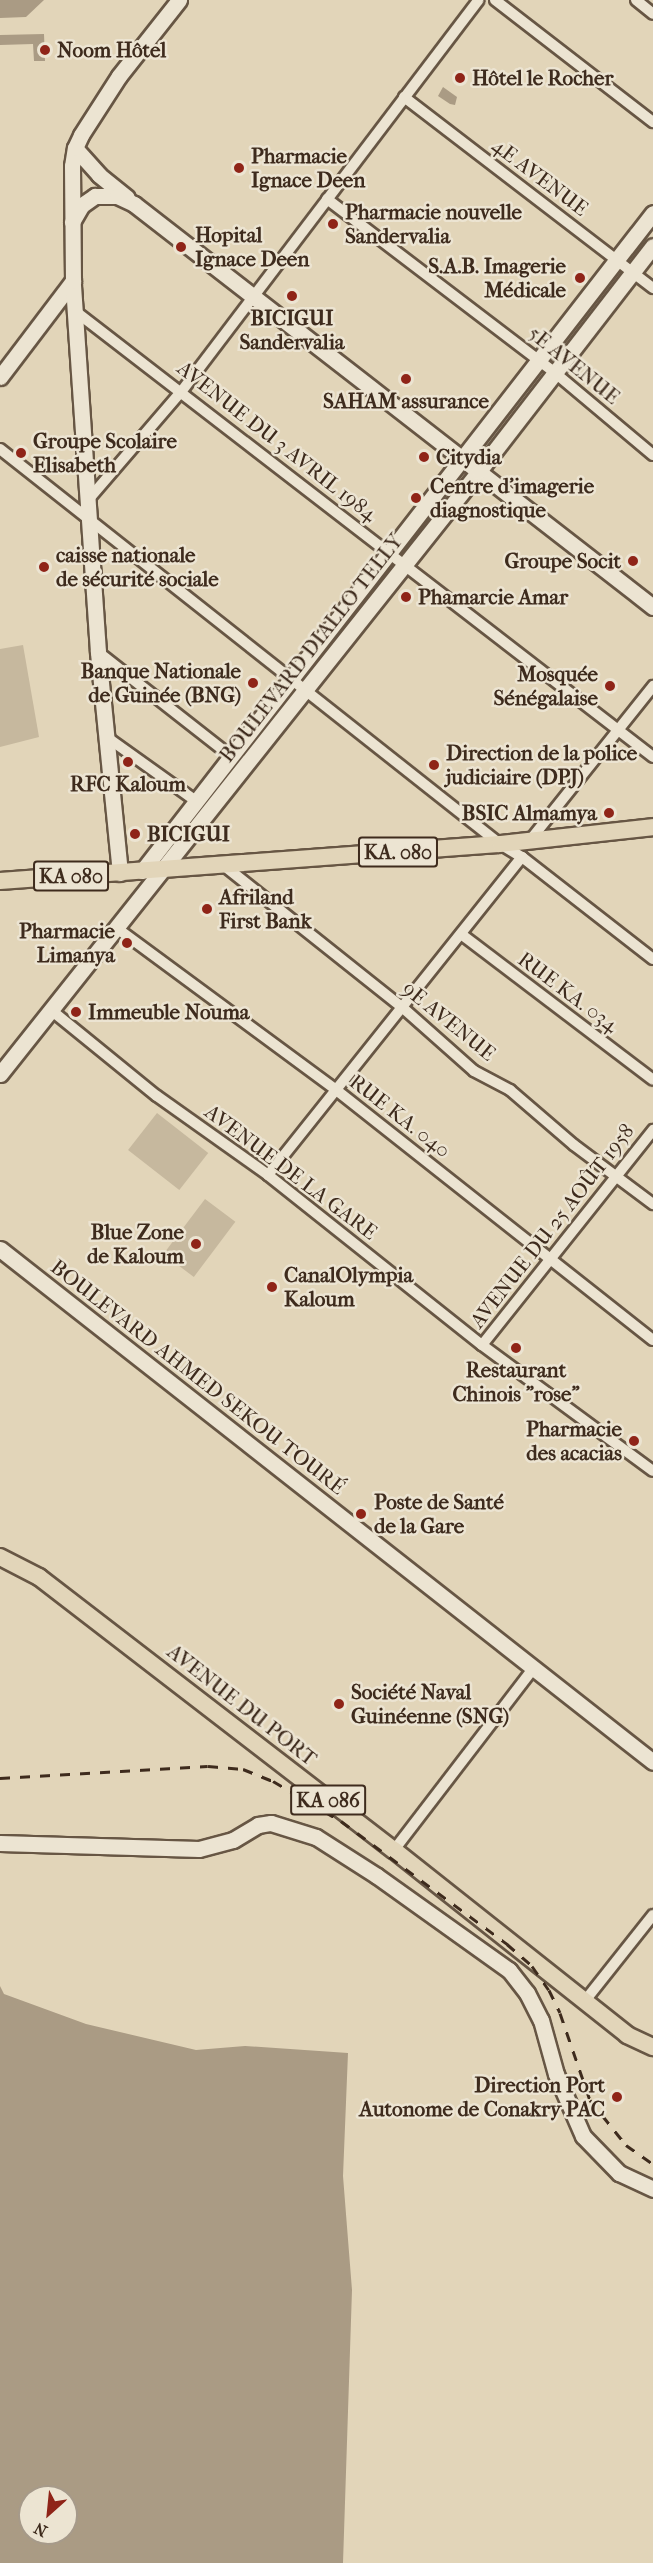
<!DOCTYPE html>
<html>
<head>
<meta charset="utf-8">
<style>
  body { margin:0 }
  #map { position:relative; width:653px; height:2563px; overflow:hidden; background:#e2d5b9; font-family:"IM FELL French Canon",serif }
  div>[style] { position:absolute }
  .green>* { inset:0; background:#c6b89e; transform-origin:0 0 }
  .water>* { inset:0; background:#aa9b84 }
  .roads { filter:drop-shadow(2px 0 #675644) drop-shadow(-2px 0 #675644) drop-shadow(0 2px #675644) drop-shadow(0 -2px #675644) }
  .street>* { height:10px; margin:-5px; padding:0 5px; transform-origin:5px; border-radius:5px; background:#ece4d2 }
  .secondary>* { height:15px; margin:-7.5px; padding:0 7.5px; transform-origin:7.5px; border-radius:7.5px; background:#ece4d2 }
  .primary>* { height:16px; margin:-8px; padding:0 8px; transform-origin:8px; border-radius:8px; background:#e2d5b9 }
  .rail>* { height:3px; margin-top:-1.5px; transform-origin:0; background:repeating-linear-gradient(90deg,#3e2b1d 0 10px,transparent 0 20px) }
  .dots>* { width:16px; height:16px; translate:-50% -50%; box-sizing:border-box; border:3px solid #ece4d2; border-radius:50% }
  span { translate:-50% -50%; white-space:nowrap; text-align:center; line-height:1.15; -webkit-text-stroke:5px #ece4d2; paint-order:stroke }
  .shield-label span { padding:2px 4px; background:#ece4d2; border:2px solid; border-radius:4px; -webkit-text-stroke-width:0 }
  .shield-label { font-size:20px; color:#3e2b1d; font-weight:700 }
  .poi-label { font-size:21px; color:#3e2b1d; font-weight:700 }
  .left { translate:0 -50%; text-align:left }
  .right { translate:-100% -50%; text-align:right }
  .street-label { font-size:21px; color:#3e2b1d }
  .north { position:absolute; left:18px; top:2485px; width:60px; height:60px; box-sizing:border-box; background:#ece4d2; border:2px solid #a69a8a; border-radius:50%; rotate:207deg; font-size:16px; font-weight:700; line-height:24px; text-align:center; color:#3e2b1d }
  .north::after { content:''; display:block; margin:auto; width:21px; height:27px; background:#8f2418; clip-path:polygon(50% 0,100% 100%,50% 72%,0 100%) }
</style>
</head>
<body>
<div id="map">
  <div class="green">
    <i style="clip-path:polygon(23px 645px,39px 737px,0 747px,0 649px)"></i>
    <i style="left:157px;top:1113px;width:65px;height:47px;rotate:38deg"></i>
    <i style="left:205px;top:1199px;width:38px;height:69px;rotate:37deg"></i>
  </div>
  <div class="water">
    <i style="clip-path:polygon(0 0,44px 0,26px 17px,0 18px)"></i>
    <i style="clip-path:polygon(44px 34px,45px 61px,34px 61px,33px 44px,0 45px,0 35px)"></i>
    <i style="clip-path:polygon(443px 87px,457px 97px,455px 105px,450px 104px,438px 96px)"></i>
    <i style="clip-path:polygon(evenodd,0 1986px,4px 1994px,86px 2024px,196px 2050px,245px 2046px,348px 2053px,343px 2176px,352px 2290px,343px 2563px,0 2563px,0 1986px,30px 2497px,66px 2497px,66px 2533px,30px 2533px,30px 2497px)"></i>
  </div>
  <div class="roads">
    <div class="street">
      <i style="left:495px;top:0;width:200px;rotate:37.7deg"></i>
      <i style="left:636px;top:0;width:22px;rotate:39deg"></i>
      <i style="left:404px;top:97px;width:314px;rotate:37.5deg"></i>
      <i style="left:327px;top:199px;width:285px;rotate:37.3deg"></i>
      <i style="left:554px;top:372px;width:129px;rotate:40deg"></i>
      <i style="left:75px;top:311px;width:730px;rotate:37.65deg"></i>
      <i style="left:0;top:449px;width:637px;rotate:38.31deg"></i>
      <i style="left:500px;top:844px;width:26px;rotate:31deg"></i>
      <i style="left:522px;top:857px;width:166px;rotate:37.9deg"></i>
      <i style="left:88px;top:500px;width:143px;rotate:-49.3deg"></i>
      <i style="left:181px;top:392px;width:492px;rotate:-52.8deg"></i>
      <i style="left:98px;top:652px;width:170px;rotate:38.1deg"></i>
      <i style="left:108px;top:738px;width:108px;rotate:35.6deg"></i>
      <i style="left:531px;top:839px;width:196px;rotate:-51.4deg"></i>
      <i style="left:222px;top:864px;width:231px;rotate:38.5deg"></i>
      <i style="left:403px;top:1008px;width:95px;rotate:41.6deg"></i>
      <i style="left:474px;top:1071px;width:41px;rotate:27.8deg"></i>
      <i style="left:510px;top:1090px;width:84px;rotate:40.7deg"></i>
      <i style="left:574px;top:1145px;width:99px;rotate:36.8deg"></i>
      <i style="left:118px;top:929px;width:270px;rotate:36.4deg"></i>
      <i style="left:335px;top:1089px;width:405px;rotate:38.3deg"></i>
      <i style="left:461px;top:934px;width:241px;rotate:37.2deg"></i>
      <i style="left:51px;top:1010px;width:136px;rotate:39.1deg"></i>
      <i style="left:157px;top:1096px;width:136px;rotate:35.4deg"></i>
      <i style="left:268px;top:1175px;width:273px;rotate:38.5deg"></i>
      <i style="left:482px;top:1345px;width:212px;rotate:36.4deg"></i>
      <i style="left:268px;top:1175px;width:407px;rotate:-51.4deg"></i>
      <i style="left:482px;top:1345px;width:275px;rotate:-51.5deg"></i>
      <i style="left:394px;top:1850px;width:228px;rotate:-52.5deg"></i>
      <i style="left:584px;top:2002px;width:111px;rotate:-51.6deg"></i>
    </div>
    <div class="secondary">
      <i style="left:75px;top:148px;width:36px;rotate:48deg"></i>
      <i style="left:99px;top:175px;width:36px;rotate:39deg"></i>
      <i style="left:72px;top:222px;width:20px;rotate:-60deg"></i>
      <i style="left:82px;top:205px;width:16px;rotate:-35deg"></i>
      <i style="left:95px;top:196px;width:22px"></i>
      <i style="left:117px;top:196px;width:19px;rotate:25deg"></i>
      <i style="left:134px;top:204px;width:657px;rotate:37.83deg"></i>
      <i style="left:0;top:377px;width:121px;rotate:-52.8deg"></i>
      <i style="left:142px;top:871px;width:833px;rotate:-52.17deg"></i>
      <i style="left:120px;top:873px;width:222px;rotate:-95.7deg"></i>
      <i style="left:98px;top:652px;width:372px;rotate:-93.9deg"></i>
      <i style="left:73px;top:281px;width:115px;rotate:-90.5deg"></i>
      <i style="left:72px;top:166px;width:18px;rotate:-81deg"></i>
      <i style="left:75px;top:148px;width:14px;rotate:-65deg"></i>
      <i style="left:81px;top:135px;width:70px;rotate:-57.2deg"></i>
      <i style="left:119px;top:76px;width:97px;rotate:-51.7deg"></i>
      <i style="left:0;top:1074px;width:770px;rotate:-51.54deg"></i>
      <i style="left:479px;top:471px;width:284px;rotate:-52.3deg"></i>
      <i style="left:0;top:1249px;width:830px;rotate:38.15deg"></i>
      <i style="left:0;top:1843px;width:199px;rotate:1.7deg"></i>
      <i style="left:199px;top:1849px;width:35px;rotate:-15deg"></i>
      <i style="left:233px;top:1840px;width:29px;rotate:-31deg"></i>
      <i style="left:258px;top:1825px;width:13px;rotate:-9deg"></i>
      <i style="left:271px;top:1823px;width:47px;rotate:17.3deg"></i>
      <i style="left:316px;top:1837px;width:72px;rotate:32.6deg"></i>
      <i style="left:377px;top:1876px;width:162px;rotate:35.5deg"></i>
      <i style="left:509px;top:1970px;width:29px;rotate:52deg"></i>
      <i style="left:527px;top:1993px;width:30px;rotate:63deg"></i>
      <i style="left:541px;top:2020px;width:56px;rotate:74.5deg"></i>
      <i style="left:556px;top:2074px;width:68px;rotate:66.5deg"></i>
      <i style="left:583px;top:2136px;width:52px;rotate:45.8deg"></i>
      <i style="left:619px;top:2173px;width:38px;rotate:25deg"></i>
    </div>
    <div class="primary">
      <i style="left:0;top:881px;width:501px;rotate:-4.23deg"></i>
      <i style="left:500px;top:844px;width:154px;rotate:-6.3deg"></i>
      <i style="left:0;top:1557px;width:44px;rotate:27.1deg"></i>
      <i style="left:39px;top:1577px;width:448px;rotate:37.6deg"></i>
      <i style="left:394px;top:1850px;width:298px;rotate:38.4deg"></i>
      <i style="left:627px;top:2035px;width:29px;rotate:25deg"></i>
    </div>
  </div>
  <div class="rail">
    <i style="left:0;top:1778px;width:208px;rotate:-3.3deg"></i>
    <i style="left:208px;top:1766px;width:35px;rotate:5deg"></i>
    <i style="left:243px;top:1769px;width:32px;rotate:22deg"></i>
    <i style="left:273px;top:1781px;width:79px;rotate:30.5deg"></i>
    <i style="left:341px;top:1821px;width:207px;rotate:36.5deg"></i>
    <i style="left:507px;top:1944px;width:33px;rotate:41deg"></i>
    <i style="left:532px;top:1966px;width:29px;rotate:55deg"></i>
    <i style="left:549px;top:1990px;width:25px;rotate:64deg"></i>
    <i style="left:560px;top:2013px;width:92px;rotate:71deg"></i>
    <i style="left:590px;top:2100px;width:58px;rotate:51.3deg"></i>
    <i style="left:626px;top:2145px;width:33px;rotate:35deg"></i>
  </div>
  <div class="dots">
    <i style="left:45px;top:50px;background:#8f2418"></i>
    <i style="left:460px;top:78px;background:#8f2418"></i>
    <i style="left:239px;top:168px;background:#8f2418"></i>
    <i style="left:333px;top:224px;background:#8f2418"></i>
    <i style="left:181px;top:247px;background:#8f2418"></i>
    <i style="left:580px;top:278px;background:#8f2418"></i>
    <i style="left:292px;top:296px;background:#8f2418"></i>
    <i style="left:406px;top:379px;background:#8f2418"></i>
    <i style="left:21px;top:453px;background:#8f2418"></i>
    <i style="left:424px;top:457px;background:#8f2418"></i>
    <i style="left:416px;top:498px;background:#8f2418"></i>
    <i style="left:633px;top:561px;background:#8f2418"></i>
    <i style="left:44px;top:567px;background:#8f2418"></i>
    <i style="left:406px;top:597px;background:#8f2418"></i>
    <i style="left:253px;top:683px;background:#8f2418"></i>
    <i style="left:610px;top:686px;background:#8f2418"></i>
    <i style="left:128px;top:762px;background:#8f2418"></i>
    <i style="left:434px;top:765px;background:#8f2418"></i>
    <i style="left:609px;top:813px;background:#8f2418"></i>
    <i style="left:135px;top:834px;background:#8f2418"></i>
    <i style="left:207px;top:909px;background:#8f2418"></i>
    <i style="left:127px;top:943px;background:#8f2418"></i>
    <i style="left:76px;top:1012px;background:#8f2418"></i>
    <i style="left:196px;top:1244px;background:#8f2418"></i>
    <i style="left:272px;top:1287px;background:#8f2418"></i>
    <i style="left:516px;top:1348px;background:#8f2418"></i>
    <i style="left:634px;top:1441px;background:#8f2418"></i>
    <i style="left:361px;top:1514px;background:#8f2418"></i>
    <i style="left:339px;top:1704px;background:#8f2418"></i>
    <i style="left:617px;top:2097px;background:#8f2418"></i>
  </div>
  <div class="shield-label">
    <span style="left:398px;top:852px">KA. 080</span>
    <span style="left:71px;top:876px">KA 080</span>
    <span style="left:328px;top:1800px">KA 086</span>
  </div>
  <div class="poi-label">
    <span class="left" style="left:57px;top:50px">Noom Hôtel</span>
    <span class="left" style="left:472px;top:78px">Hôtel le Rocher</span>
    <span class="left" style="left:251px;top:168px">Pharmacie<br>Ignace Deen</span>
    <span class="left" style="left:345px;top:224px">Pharmacie nouvelle<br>Sandervalia</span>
    <span class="left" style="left:195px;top:247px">Hopital<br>Ignace Deen</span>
    <span class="right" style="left:566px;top:278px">S.A.B. Imagerie<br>Médicale</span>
    <span style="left:292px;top:330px">BICIGUI<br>Sandervalia</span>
    <span style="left:406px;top:401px">SAHAM assurance</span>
    <span class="left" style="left:33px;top:453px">Groupe Scolaire<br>Elisabeth</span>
    <span class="left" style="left:436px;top:457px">Citydia</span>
    <span class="left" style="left:430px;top:498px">Centre d'imagerie<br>diagnostique</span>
    <span class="left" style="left:56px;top:567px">caisse nationale<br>de sécurité sociale</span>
    <span class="right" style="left:621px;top:561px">Groupe Socit</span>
    <span class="left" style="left:418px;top:597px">Phamarcie Amar</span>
    <span class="right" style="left:241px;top:683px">Banque Nationale<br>de Guinée (BNG)</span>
    <span class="right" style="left:598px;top:686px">Mosquée<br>Sénégalaise</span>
    <span class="left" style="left:446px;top:765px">Direction de la police<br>judiciaire (DPJ)</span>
    <span style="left:128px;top:784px">RFC Kaloum</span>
    <span class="right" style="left:597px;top:813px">BSIC Almamya</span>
    <span class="left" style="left:147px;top:834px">BICIGUI</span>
    <span class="left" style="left:219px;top:909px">Afriland<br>First Bank</span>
    <span class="right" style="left:115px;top:943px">Pharmacie<br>Limanya</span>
    <span class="left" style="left:88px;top:1012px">Immeuble Nouma</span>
    <span class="right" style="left:184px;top:1244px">Blue Zone<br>de Kaloum</span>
    <span class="left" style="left:284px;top:1287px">CanalOlympia<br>Kaloum</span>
    <span style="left:516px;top:1382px">Restaurant<br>Chinois "rose"</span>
    <span class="right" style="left:622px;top:1441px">Pharmacie<br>des acacias</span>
    <span class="left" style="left:374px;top:1514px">Poste de Santé<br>de la Gare</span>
    <span class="left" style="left:351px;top:1704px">Société Naval<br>Guinéenne (SNG)</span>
    <span class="right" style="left:605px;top:2097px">Direction Port<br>Autonome de Conakry PAC</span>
  </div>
  <div class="street-label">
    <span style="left:540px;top:177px;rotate:37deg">4E AVENUE</span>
    <span style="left:574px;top:365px;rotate:39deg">5E AVENUE</span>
    <span style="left:277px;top:441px;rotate:38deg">AVENUE DU 3 AVRIL 1984</span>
    <span style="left:311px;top:648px;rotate:-52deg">BOULEVARD DIALLO TELLY</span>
    <span style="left:568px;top:992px;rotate:37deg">RUE KA. 034</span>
    <span style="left:449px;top:1021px;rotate:39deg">9E AVENUE</span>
    <span style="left:400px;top:1116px;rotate:38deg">RUE KA. 040</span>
    <span style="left:291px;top:1172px;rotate:37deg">AVENUE DE LA GARE</span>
    <span style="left:552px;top:1226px;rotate:-52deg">AVENUE DU 25 AOÛT 1958</span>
    <span style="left:198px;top:1377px;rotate:38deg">BOULEVARD AHMED SEKOU TOURÉ</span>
    <span style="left:242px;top:1705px;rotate:38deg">AVENUE DU PORT</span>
  </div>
  <div class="north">N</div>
</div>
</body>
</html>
